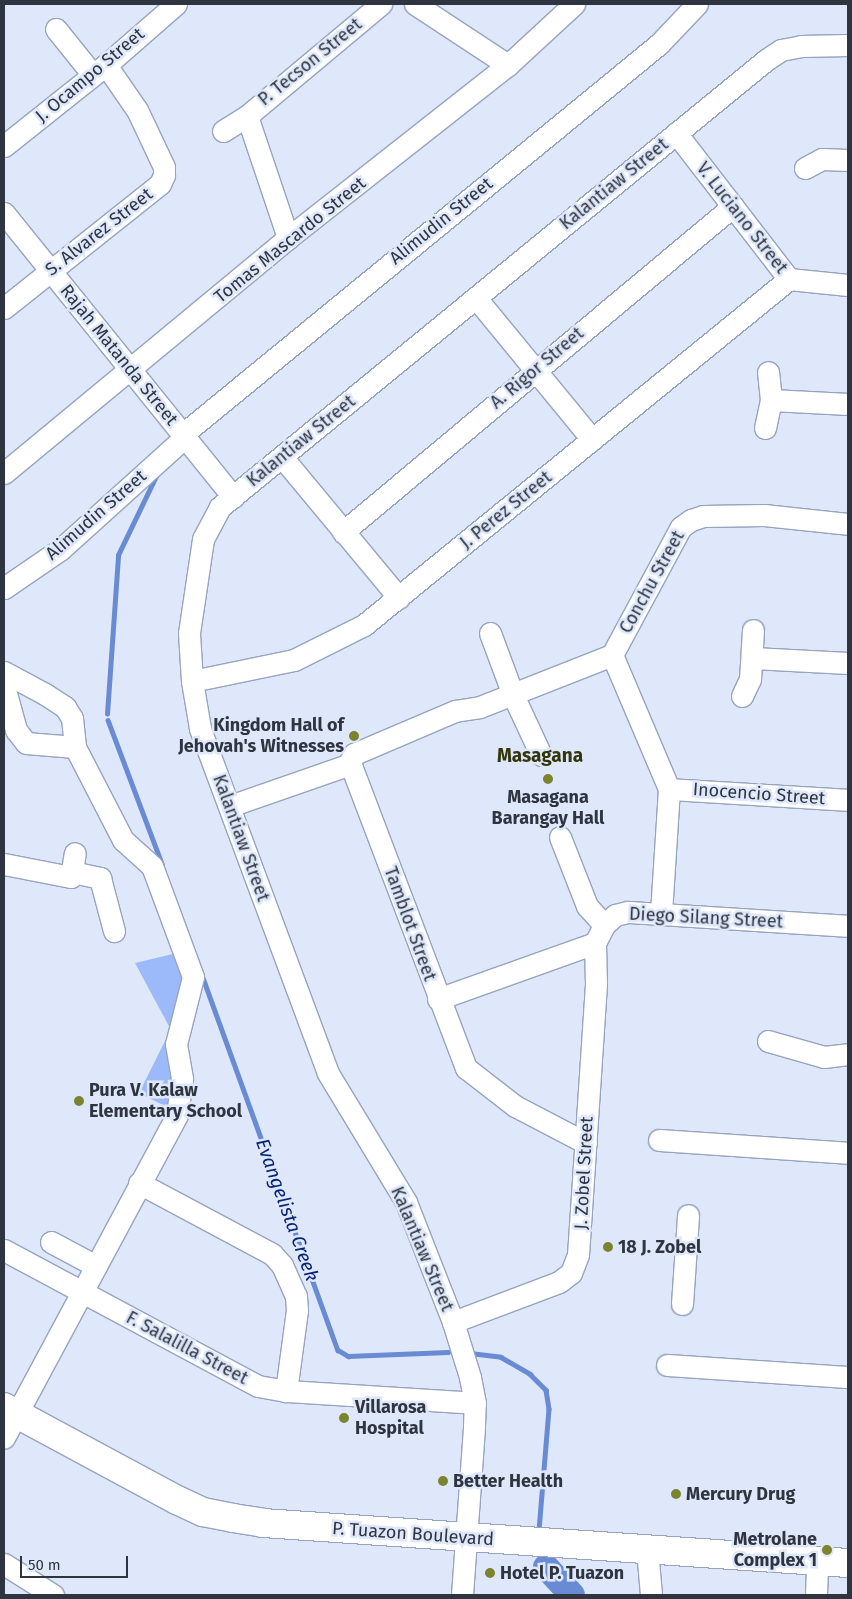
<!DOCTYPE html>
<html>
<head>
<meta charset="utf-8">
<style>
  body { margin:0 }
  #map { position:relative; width:852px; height:1599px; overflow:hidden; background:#dfe8fa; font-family:"Fira Sans",sans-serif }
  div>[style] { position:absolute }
  .green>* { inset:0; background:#9cbafa }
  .stream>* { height:4.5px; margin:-2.25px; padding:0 2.25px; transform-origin:2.25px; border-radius:2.25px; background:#698bd3 }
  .river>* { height:26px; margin:-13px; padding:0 13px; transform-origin:13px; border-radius:13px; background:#698bd3 }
  .roads { filter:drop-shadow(1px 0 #96a4bf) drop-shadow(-1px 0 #96a4bf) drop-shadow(0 1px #96a4bf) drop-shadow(0 -1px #96a4bf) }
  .minor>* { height:21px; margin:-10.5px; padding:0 10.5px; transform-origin:10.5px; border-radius:10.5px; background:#fff }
  .major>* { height:28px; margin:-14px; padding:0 14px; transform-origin:14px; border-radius:14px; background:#fff }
  .dots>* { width:14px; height:14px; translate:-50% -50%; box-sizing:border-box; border:2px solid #dfe8fa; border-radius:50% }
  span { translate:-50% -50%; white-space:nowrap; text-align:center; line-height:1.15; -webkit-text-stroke:5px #dfe8fa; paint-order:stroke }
  .street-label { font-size:18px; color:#2f3540 }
  .poi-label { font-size:18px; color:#2f3540; font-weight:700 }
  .right { translate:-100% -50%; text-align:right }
  .left { translate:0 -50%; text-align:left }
  .neighbourhood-label { font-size:19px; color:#32360d; font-weight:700 }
  .water-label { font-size:19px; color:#072376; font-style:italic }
  .frame { position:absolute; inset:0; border:5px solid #2f3540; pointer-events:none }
  .scale { position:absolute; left:20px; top:1556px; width:108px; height:22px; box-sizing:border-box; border:2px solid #2f3540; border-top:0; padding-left:6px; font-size:15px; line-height:18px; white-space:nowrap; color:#2f3540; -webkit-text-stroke:4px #dfe8fa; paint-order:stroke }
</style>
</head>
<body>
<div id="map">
  <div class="green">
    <i style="clip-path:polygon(177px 953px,184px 981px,171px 1030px,135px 963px)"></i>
    <i style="clip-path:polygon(166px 1039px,178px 1072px,171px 1109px,139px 1093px)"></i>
  </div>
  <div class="stream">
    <i style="left:107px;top:714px;width:159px;rotate:-86deg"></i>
    <i style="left:118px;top:555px;width:90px;rotate:-64.3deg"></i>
    <i style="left:108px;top:720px;width:154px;rotate:69.4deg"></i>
    <i style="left:202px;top:975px;width:399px;rotate:70.1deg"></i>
    <i style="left:338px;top:1350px;width:12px;rotate:31deg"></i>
    <i style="left:348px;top:1356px;width:100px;rotate:-2.3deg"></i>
    <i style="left:470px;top:1353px;width:31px;rotate:7deg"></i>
    <i style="left:501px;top:1357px;width:34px;rotate:30deg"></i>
    <i style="left:530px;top:1374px;width:23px;rotate:45deg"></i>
    <i style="left:546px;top:1390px;width:19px;rotate:81deg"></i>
    <i style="left:549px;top:1409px;width:122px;rotate:94.7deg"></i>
  </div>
  <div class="river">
    <i style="left:546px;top:1567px;width:38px;rotate:47deg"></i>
  </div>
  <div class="roads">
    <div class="minor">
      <i style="left:415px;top:4px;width:111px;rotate:33.3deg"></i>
      <i style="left:56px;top:29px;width:59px;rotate:51.2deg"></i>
      <i style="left:247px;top:116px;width:129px;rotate:71.4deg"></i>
      <i style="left:223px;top:131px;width:28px;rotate:-32deg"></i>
      <i style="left:247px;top:116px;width:175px;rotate:-39.9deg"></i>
      <i style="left:676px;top:133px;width:185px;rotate:52.3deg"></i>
      <i style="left:789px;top:279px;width:59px;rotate:5.8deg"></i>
      <i style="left:4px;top:146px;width:130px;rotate:-38.5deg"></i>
      <i style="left:106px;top:65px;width:93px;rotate:-41.1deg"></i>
      <i style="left:805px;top:168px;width:19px;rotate:-28deg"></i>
      <i style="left:822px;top:159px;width:26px;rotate:2deg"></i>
      <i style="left:4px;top:213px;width:365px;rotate:51.1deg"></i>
      <i style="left:476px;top:298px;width:183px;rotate:50.6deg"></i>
      <i style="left:4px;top:308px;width:199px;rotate:-38.5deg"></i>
      <i style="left:160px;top:184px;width:10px;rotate:-66deg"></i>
      <i style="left:164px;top:175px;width:8px;rotate:-90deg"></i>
      <i style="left:164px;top:167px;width:63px;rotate:-115.3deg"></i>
      <i style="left:137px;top:110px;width:55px;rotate:-124.6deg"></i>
      <i style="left:771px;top:400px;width:77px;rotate:3deg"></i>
      <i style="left:765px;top:428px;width:29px;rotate:-78deg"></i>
      <i style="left:771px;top:400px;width:28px;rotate:-96deg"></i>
      <i style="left:183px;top:434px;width:615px;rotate:-39.33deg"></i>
      <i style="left:659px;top:44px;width:55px;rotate:-46.5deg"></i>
      <i style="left:282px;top:457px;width:183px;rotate:50.3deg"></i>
      <i style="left:4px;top:473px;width:369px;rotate:-39.6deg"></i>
      <i style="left:288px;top:238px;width:280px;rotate:-38.2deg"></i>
      <i style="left:508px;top:65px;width:90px;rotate:-42.7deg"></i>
      <i style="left:343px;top:532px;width:508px;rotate:-39.89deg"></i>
      <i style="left:4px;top:588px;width:69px;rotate:-34.4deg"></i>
      <i style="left:61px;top:549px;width:167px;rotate:-42.1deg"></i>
      <i style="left:490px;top:633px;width:66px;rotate:69.6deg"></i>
      <i style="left:513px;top:695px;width:66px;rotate:65deg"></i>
      <i style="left:753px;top:658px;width:95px;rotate:3deg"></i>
      <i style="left:4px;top:672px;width:47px;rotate:28.2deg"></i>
      <i style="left:45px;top:694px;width:24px;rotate:33deg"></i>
      <i style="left:65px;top:707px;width:13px;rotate:58deg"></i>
      <i style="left:72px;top:718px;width:29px;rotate:84deg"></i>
      <i style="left:75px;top:747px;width:105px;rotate:62.7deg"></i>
      <i style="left:123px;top:840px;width:39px;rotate:42deg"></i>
      <i style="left:152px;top:866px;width:118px;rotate:69.7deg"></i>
      <i style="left:193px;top:977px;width:69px;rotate:104.2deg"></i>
      <i style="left:176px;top:1044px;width:36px;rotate:80deg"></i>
      <i style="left:182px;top:1079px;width:36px;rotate:98deg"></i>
      <i style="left:177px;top:1115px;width:366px;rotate:118.2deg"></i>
      <i style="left:192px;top:681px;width:104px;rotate:-11.6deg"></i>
      <i style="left:294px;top:660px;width:78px;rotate:-26.6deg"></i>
      <i style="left:364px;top:625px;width:548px;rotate:-39.15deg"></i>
      <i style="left:4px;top:686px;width:46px;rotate:74.7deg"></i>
      <i style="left:16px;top:730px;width:16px;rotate:52deg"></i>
      <i style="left:26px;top:743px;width:49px;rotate:4.7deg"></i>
      <i style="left:742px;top:696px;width:19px;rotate:-65deg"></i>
      <i style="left:750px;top:679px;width:49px;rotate:-86.5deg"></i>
      <i style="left:348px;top:765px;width:5px;rotate:37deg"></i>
      <i style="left:352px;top:768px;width:321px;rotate:69.2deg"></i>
      <i style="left:466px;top:1068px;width:62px;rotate:37.8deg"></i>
      <i style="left:515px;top:1106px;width:80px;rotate:27.5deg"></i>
      <i style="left:348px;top:765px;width:13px;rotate:-61deg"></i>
      <i style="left:354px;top:754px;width:110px;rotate:-23.1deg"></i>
      <i style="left:455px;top:711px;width:25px;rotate:-9deg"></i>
      <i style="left:480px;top:707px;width:142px;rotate:-21.5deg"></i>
      <i style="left:669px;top:789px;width:179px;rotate:3.5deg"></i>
      <i style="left:230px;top:806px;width:125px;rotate:-19.2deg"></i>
      <i style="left:560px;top:837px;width:74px;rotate:68.6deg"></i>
      <i style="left:587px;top:906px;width:25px;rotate:48deg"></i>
      <i style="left:4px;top:864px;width:68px;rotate:11deg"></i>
      <i style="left:71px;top:877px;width:24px;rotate:-81deg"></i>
      <i style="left:72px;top:872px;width:29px;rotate:12deg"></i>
      <i style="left:100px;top:878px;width:55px;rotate:75.2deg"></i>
      <i style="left:661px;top:913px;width:124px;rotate:-86.3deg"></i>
      <i style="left:669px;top:789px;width:146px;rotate:-113deg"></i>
      <i style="left:612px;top:655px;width:145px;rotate:-61.7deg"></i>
      <i style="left:681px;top:527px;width:12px;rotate:-35deg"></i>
      <i style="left:691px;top:520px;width:13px;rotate:-18deg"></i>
      <i style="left:703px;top:516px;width:61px;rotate:-0.9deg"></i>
      <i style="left:764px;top:515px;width:84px;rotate:6.1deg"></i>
      <i style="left:438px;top:999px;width:167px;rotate:-19.6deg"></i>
      <i style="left:595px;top:943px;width:20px;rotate:-63deg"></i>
      <i style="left:604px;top:925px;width:15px;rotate:-42deg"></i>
      <i style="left:615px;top:915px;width:13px;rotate:-13deg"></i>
      <i style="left:628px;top:912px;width:220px;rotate:3.6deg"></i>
      <i style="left:768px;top:1041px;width:58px;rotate:15.9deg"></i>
      <i style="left:824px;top:1057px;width:24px;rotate:-7deg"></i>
      <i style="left:659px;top:1140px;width:189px;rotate:3.9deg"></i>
      <i style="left:139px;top:1183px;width:151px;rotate:28.1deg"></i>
      <i style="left:272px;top:1254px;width:15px;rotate:48deg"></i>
      <i style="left:282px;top:1265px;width:34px;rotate:66deg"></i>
      <i style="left:296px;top:1296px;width:14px;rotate:86deg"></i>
      <i style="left:297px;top:1310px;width:82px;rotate:97.7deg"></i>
      <i style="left:51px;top:1242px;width:51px;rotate:28.1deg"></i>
      <i style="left:4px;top:1250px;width:288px;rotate:28.2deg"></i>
      <i style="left:258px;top:1386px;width:28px;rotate:10deg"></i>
      <i style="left:286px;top:1391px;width:189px;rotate:3.6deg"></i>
      <i style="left:682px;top:1304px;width:89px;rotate:-86.1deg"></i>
      <i style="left:453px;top:1322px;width:113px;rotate:-20.7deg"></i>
      <i style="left:559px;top:1282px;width:15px;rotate:-37deg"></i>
      <i style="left:571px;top:1273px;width:19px;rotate:-69deg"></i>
      <i style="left:578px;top:1255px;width:272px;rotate:-86.2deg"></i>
      <i style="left:596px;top:984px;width:41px;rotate:-91.4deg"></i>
      <i style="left:667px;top:1365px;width:181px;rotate:3.8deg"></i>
      <i style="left:647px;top:1549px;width:46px;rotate:85deg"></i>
      <i style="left:4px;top:1564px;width:58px;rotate:32.3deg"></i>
      <i style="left:462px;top:1595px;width:169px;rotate:-85.9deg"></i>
      <i style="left:474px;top:1426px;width:23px;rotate:-88deg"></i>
      <i style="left:475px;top:1403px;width:26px;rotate:-101deg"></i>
      <i style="left:470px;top:1377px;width:58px;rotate:-107.2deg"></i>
      <i style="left:453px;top:1322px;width:129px;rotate:-111.4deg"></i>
      <i style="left:406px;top:1202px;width:151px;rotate:-121.2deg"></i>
      <i style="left:328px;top:1073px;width:368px;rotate:-110.4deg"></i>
      <i style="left:200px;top:728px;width:48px;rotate:-99.7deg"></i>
      <i style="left:192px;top:681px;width:48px;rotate:-93.6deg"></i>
      <i style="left:189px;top:633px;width:95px;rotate:-81.5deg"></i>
      <i style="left:203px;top:539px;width:36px;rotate:-62deg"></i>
      <i style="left:220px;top:507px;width:706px;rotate:-39.31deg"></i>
      <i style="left:766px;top:60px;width:18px;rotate:-34deg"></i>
      <i style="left:781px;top:50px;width:20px;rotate:-11deg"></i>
      <i style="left:801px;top:46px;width:47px;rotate:-1.2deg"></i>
      <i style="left:816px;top:1595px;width:35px;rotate:-88deg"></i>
    </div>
    <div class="major">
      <i style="left:4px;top:1407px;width:196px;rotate:28.3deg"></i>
      <i style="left:177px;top:1500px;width:29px;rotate:25deg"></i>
      <i style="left:203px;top:1512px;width:31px;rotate:11deg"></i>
      <i style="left:233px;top:1518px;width:30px;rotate:9deg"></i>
      <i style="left:263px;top:1523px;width:586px;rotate:3.91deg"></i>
    </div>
  </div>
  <div class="dots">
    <i style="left:354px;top:736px;background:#7b832f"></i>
    <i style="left:548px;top:779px;background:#7b832f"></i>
    <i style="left:79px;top:1101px;background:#7b832f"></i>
    <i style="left:608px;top:1247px;background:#7b832f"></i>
    <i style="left:344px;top:1418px;background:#7b832f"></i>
    <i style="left:443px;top:1481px;background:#7b832f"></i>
    <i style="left:676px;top:1494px;background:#7b832f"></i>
    <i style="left:827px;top:1550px;background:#7b832f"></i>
    <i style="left:490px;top:1573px;background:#7b832f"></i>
  </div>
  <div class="street-label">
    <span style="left:310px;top:62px;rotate:-39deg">P. Tecson Street</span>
    <span style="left:90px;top:75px;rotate:-40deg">J. Ocampo Street</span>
    <span style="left:614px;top:184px;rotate:-39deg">Kalantiaw Street</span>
    <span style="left:742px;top:218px;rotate:52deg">V. Luciano Street</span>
    <span style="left:441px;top:221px;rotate:-39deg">Alimudin Street</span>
    <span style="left:99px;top:232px;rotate:-38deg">S. Alvarez Street</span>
    <span style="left:290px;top:240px;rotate:-39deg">Tomas Mascardo Street</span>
    <span style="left:119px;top:355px;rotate:51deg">Rajah Matanda Street</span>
    <span style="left:537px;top:368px;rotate:-40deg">A. Rigor Street</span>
    <span style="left:301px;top:441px;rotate:-39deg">Kalantiaw Street</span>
    <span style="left:506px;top:510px;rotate:-39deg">J. Perez Street</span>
    <span style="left:96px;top:515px;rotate:-41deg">Alimudin Street</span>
    <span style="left:652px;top:582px;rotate:-61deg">Conchu Street</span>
    <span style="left:759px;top:794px;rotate:4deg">Inocencio Street</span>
    <span style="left:241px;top:838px;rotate:70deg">Kalantiaw Street</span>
    <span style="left:706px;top:918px;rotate:3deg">Diego Silang Street</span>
    <span style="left:410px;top:924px;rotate:70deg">Tamblot Street</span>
    <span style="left:584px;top:1173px;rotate:-87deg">J. Zobel Street</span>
    <span style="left:422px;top:1249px;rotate:67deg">Kalantiaw Street</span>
    <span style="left:187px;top:1348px;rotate:28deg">F. Salalilla Street</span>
    <span style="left:413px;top:1534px;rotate:4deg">P. Tuazon Boulevard</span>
  </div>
  <div class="poi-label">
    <span class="right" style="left:344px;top:736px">Kingdom Hall of<br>Jehovah's Witnesses</span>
    <span style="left:548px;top:808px">Masagana<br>Barangay Hall</span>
    <span class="left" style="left:89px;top:1101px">Pura V. Kalaw<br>Elementary School</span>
    <span class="left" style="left:618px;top:1247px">18 J. Zobel</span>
    <span class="left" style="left:355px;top:1418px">Villarosa<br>Hospital</span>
    <span class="left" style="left:453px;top:1481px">Better Health</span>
    <span class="left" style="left:686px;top:1494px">Mercury Drug</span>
    <span class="right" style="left:817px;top:1550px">Metrolane<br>Complex 1</span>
    <span class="left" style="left:500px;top:1573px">Hotel P. Tuazon</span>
  </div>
  <div class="neighbourhood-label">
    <span style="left:540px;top:756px">Masagana</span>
  </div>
  <div class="water-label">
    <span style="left:287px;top:1210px;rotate:70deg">Evangelista Creek</span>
  </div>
  <div class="frame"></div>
  <div class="scale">50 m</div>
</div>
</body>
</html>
